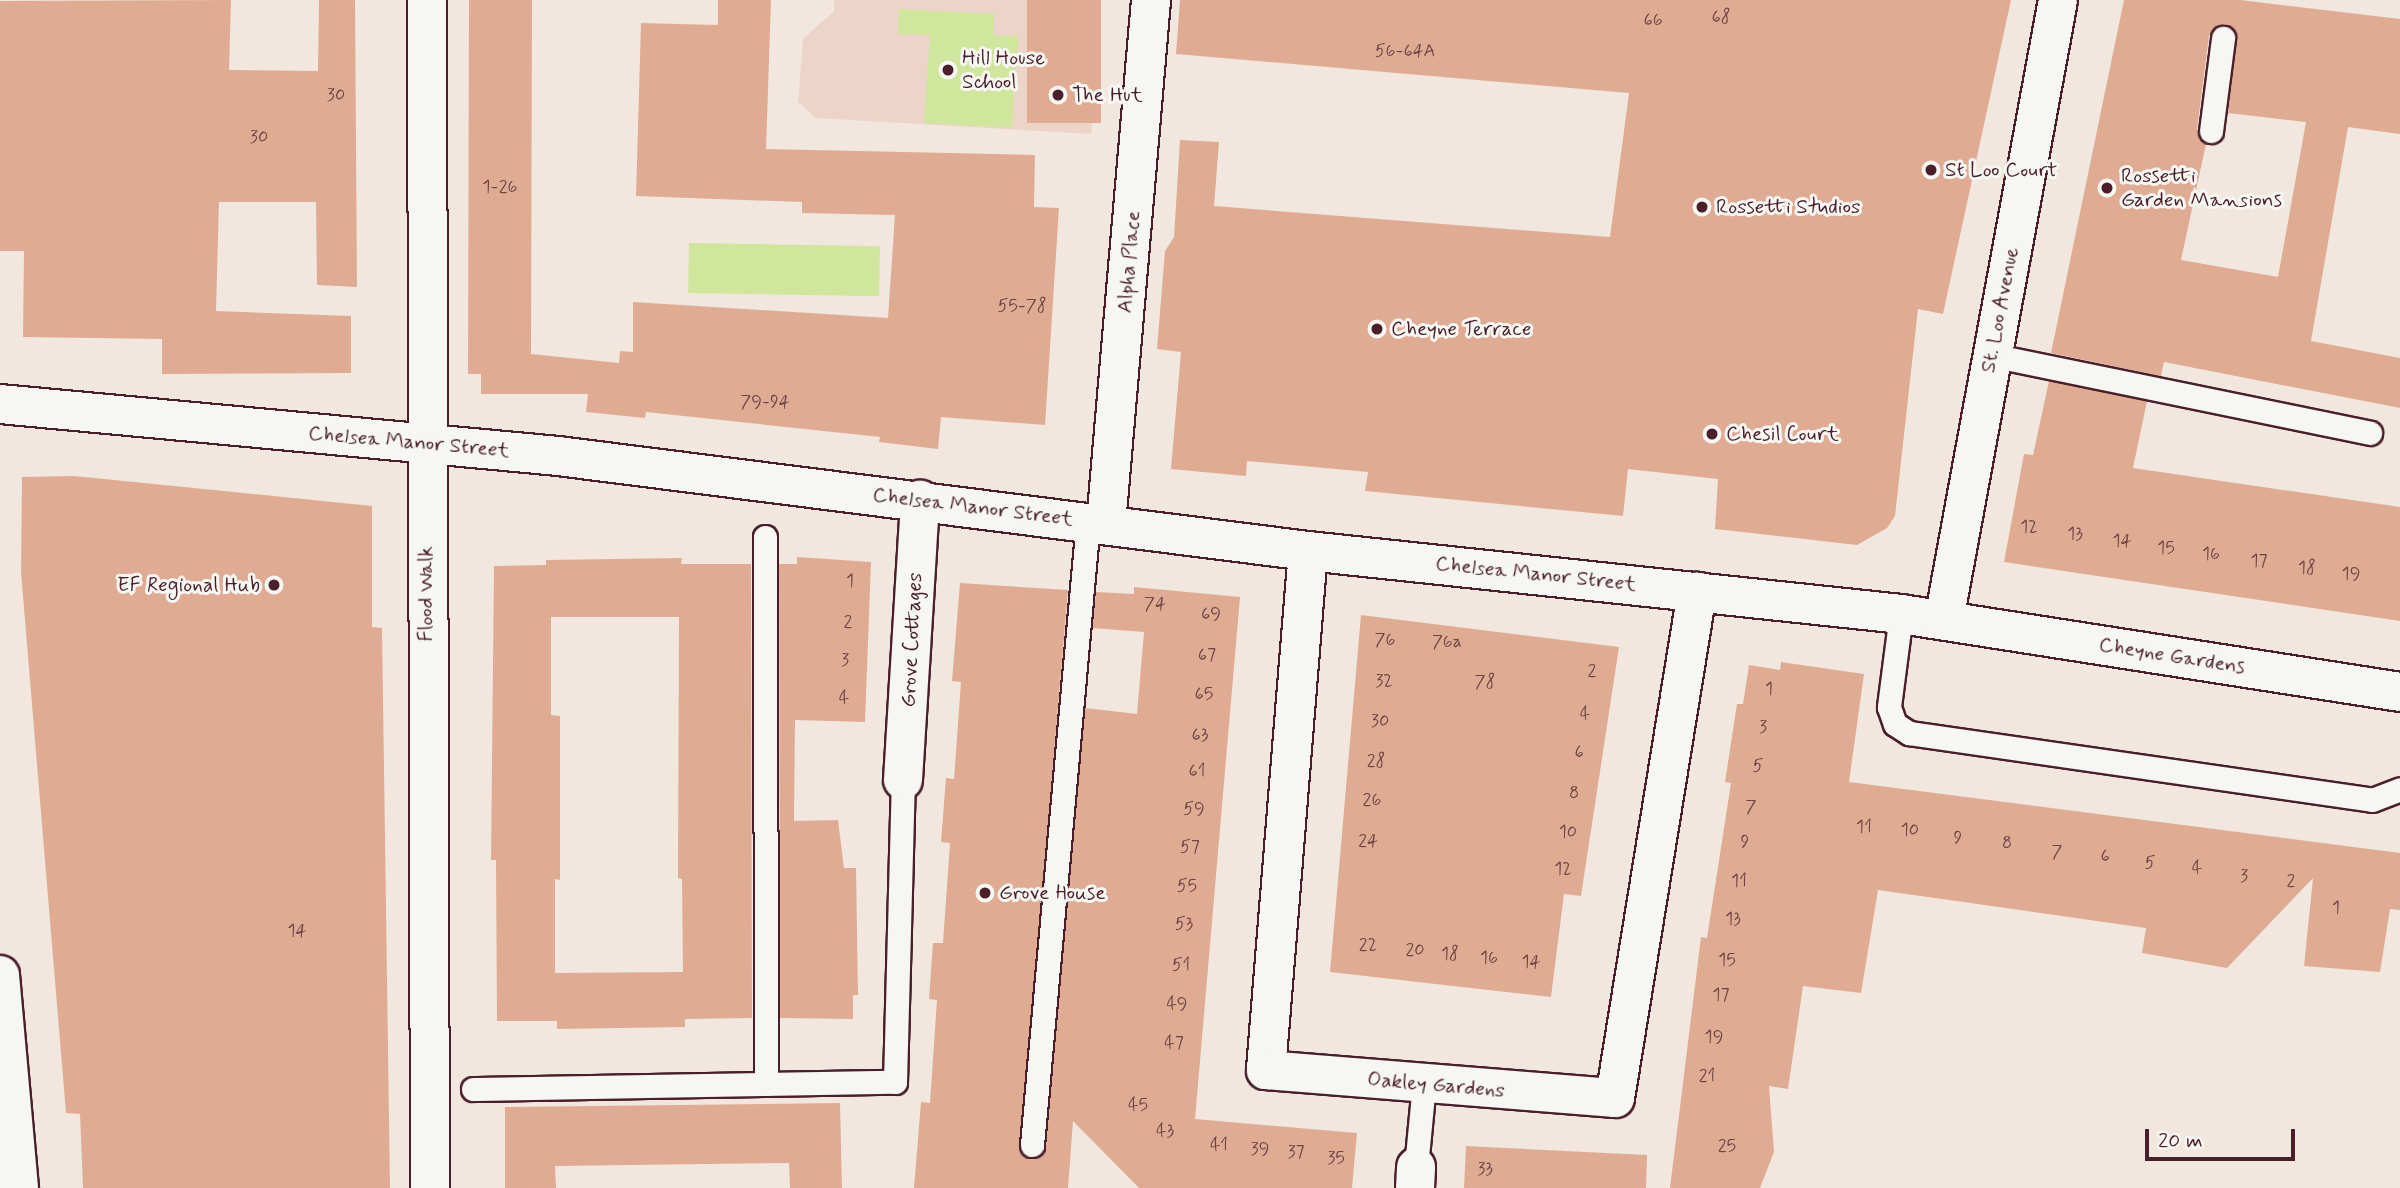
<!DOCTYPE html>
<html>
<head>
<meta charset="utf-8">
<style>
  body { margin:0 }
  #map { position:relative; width:2400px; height:1188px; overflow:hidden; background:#f1e7df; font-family:Mynerve,sans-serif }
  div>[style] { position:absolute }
  .built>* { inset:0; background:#ecd5c8 }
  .green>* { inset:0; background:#cfe69c; transform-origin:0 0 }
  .building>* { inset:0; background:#dfac93; transform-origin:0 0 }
  .roads { filter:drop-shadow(2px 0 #4a1f2b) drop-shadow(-2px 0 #4a1f2b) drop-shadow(0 2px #4a1f2b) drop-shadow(0 -2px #4a1f2b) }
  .service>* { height:23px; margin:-11.5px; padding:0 11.5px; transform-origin:11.5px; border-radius:11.5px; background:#f6f6f2 }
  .minor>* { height:38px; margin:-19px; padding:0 19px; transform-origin:19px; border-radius:19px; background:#f6f6f2 }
  .dots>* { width:19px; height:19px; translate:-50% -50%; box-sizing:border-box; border:4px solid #f6f6f2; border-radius:50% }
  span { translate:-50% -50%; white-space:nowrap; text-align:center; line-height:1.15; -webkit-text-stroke:6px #f6f6f2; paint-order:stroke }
  .number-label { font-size:18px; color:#6f4245 }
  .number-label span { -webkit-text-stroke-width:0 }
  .poi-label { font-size:21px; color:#4a1f2b }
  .left { translate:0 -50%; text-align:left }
  .right { translate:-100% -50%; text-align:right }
  .street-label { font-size:21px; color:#4a1f2b }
  .scale { position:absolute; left:2145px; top:1129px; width:150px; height:32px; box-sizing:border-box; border:4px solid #4a1f2b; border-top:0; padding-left:9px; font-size:21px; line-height:24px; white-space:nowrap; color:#4a1f2b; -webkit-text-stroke:5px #f6f6f2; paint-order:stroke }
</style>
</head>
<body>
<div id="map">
  <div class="built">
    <i style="clip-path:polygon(834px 0,1101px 0,1091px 134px,816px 118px,798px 102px,803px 39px,834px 11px)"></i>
  </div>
  <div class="green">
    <i style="clip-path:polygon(899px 9px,994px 14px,993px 35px,1018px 36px,1012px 128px,924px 123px,930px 35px,898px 34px)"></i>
    <i style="left:689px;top:243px;width:191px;height:50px;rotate:1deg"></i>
  </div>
  <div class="building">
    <i style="clip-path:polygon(231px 0,229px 70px,318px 71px,319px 0,355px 0,357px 287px,317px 285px,316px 202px,219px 202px,216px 311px,351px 316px,351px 373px,162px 374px,162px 339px,23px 337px,24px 251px,0 251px,0 1px)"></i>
    <i style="clip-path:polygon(469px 0,532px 0,531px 354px,619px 363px,620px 351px,633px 352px,633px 302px,888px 318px,895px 215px,802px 213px,802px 202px,636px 196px,641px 23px,718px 25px,718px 0,771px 0,766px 149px,1035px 155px,1034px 207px,1059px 208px,1045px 425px,941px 417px,938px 449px,879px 442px,880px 437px,646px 412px,645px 418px,586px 412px,588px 394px,481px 394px,481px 374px,468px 374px)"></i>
    <i style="left:1027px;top:0;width:74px;height:123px"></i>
    <i style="clip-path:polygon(1180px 0,2011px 0,1943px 314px,1918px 309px,1895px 516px,1887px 528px,1857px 545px,1715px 529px,1718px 479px,1628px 469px,1623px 516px,1365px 491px,1368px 472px,1247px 461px,1246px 476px,1171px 469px,1181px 352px,1157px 349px,1165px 251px,1174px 237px,1180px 140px,1219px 142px,1214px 206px,1610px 237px,1629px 93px,1176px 54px)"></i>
    <i style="clip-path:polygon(evenodd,2124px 0,2240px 0,2400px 19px,2400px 134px,2348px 127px,2311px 341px,2400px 358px,2400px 408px,2164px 362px,2161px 376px,2051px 353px,2124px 0,2225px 24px,2237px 39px,2228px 113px,2306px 122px,2278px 277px,2181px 260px,2206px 144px,2197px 129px,2209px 36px,2217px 25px,2225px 24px)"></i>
    <i style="clip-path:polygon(2049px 381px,2147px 401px,2133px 468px,2400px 507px,2400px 621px,2004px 562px,2024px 454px,2033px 455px)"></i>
    <i style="clip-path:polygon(74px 476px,372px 506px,372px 627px,382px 628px,390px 1188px,83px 1188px,80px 1114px,66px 1113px,21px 572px,22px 477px)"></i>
    <i style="clip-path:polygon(797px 557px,871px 562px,865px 722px,795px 720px,794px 821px,838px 820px,844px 868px,856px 868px,858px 995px,853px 995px,853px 1019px,780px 1018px,779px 564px,797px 564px)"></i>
    <i style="clip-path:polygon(evenodd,682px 558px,681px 564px,751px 564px,752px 1018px,685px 1019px,685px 1027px,557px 1029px,557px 1021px,497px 1021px,496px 860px,491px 860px,494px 566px,546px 565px,546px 560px,682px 558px,551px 617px,679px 617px,678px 878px,682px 879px,683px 972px,555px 973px,555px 879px,560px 880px,560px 716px,551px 715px,551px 617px)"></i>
    <i style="clip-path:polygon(960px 583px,1068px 590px,1020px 1151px,1037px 1158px,1046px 1146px,1085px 708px,1137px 714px,1144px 632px,1092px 628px,1096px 592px,1134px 594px,1134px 587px,1240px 597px,1195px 1119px,1357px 1133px,1352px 1188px,1139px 1188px,1073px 1121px,1068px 1188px,914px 1188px,921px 1102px,930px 1103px,937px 1000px,929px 999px,933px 943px,943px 943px,950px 843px,941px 842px,946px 778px,954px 779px,961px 682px,952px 681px)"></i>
    <i style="clip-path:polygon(1361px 615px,1619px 647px,1581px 896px,1564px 894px,1551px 997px,1330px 972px)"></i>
    <i style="clip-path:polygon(1781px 662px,1864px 674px,1849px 782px,2400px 853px,2400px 910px,2390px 909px,2380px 972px,2304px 966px,2313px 878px,2227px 968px,2142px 953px,2146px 928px,1878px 890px,1861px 993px,1803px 986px,1788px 1089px,1769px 1086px,1774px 1152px,1760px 1188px,1670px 1188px,1701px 937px,1707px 938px,1731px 783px,1725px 782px,1737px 704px,1743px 704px,1749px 665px,1780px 670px)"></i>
    <i style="clip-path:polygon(840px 1103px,842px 1188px,790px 1188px,789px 1163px,555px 1166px,556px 1188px,505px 1188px,505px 1107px)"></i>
    <i style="clip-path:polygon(1466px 1146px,1647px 1155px,1646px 1188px,1464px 1188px)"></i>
  </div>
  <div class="roads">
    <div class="service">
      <i style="left:2211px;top:131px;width:94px;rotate:-82.6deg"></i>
      <i style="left:1991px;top:355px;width:387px;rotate:11.6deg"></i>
      <i style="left:765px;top:537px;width:547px;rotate:89.9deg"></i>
      <i style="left:1901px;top:614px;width:94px;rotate:97.4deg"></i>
      <i style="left:1889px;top:707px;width:18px;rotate:71deg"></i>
      <i style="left:1895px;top:724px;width:17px;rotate:33deg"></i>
      <i style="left:1909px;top:733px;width:468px;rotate:8.2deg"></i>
      <i style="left:2372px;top:800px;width:30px;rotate:-21deg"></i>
      <i style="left:473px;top:1089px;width:422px;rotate:-1deg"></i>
      <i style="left:895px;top:1082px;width:302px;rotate:-88.5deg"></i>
      <i style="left:1032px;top:1145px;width:627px;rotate:-84.87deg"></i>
      <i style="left:1416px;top:1167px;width:83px;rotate:-84.5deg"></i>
    </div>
    <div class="minor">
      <i style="left:427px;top:0;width:1188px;rotate:89.86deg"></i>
      <i style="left:0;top:404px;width:560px;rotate:5.32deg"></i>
      <i style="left:558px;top:456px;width:756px;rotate:7.22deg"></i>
      <i style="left:1308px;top:551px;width:596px;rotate:6.06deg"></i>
      <i style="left:1901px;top:614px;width:505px;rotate:8.88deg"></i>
      <i style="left:1106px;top:524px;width:526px;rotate:-85.09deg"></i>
      <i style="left:1308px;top:551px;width:521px;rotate:94.63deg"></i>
      <i style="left:1266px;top:1070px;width:350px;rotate:4.6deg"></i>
      <i style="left:1615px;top:1098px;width:513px;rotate:-80.79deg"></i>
      <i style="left:1944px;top:620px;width:630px;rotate:-79.58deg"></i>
      <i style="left:903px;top:780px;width:281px;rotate:-86.5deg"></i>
      <i style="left:0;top:975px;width:214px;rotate:84.9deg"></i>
      <i style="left:1415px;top:1188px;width:21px;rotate:-87deg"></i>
    </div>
  </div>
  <div class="dots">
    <i style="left:948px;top:70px;background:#4a1f2b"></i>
    <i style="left:1058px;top:95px;background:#4a1f2b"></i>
    <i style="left:1931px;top:170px;background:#4a1f2b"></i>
    <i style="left:2107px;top:188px;background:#4a1f2b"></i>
    <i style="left:1702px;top:207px;background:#4a1f2b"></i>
    <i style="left:1377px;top:329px;background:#4a1f2b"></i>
    <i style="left:1712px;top:434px;background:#4a1f2b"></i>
    <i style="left:274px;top:585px;background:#4a1f2b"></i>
    <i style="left:985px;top:893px;background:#4a1f2b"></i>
  </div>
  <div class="number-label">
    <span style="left:1721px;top:17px">68</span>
    <span style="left:1653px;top:20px">66</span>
    <span style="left:1405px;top:51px">56-64A</span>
    <span style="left:336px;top:95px">30</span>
    <span style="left:259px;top:137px">30</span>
    <span style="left:500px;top:187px">1-26</span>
    <span style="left:1022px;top:306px">55-78</span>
    <span style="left:765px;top:402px">79-94</span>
    <span style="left:2029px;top:527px">12</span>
    <span style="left:2075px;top:534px">13</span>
    <span style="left:2122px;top:541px">14</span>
    <span style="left:2166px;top:548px">15</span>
    <span style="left:2211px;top:554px">16</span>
    <span style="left:2259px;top:561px">17</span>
    <span style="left:2307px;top:568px">18</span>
    <span style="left:2351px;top:574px">19</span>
    <span style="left:850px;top:581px">1</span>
    <span style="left:1155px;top:604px">74</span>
    <span style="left:1211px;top:614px">69</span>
    <span style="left:848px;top:622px">2</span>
    <span style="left:1385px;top:640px">76</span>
    <span style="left:1447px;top:642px">76a</span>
    <span style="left:1207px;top:655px">67</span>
    <span style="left:845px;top:660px">3</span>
    <span style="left:1592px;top:671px">2</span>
    <span style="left:1384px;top:681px">32</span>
    <span style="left:1485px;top:682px">78</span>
    <span style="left:1769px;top:689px">1</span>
    <span style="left:1204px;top:694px">65</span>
    <span style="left:844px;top:698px">4</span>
    <span style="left:1585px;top:714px">4</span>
    <span style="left:1380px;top:721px">30</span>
    <span style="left:1763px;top:727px">3</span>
    <span style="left:1200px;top:735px">63</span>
    <span style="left:1579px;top:752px">6</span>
    <span style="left:1376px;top:761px">28</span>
    <span style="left:1758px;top:766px">5</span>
    <span style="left:1197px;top:771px">61</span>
    <span style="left:1574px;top:793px">8</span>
    <span style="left:1372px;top:800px">26</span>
    <span style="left:1751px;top:807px">7</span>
    <span style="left:1194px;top:809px">59</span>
    <span style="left:1864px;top:827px">11</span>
    <span style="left:1910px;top:830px">10</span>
    <span style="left:1568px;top:832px">10</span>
    <span style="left:1958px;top:838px">9</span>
    <span style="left:1368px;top:841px">24</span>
    <span style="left:1745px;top:842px">9</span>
    <span style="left:2007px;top:843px">8</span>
    <span style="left:1190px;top:847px">57</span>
    <span style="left:2057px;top:852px">7</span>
    <span style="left:2105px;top:856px">6</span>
    <span style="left:2150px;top:863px">5</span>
    <span style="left:2197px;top:868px">4</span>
    <span style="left:1563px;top:869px">12</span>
    <span style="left:2244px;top:876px">3</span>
    <span style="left:1739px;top:881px">11</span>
    <span style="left:2291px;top:881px">2</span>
    <span style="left:1187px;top:886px">55</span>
    <span style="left:2336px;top:908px">1</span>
    <span style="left:1733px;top:919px">13</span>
    <span style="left:1184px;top:924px">53</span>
    <span style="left:297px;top:931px">14</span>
    <span style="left:1368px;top:945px">22</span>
    <span style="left:1415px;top:950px">20</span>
    <span style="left:1450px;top:954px">18</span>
    <span style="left:1489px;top:958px">16</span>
    <span style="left:1727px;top:960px">15</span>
    <span style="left:1531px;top:962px">14</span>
    <span style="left:1181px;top:965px">51</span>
    <span style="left:1721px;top:995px">17</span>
    <span style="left:1177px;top:1004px">49</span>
    <span style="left:1714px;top:1037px">19</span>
    <span style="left:1174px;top:1043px">47</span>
    <span style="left:1707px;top:1076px">21</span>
    <span style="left:1138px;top:1105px">45</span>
    <span style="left:1165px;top:1131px">43</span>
    <span style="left:1219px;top:1145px">41</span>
    <span style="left:1727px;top:1146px">25</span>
    <span style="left:1260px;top:1149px">39</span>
    <span style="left:1296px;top:1152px">37</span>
    <span style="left:1336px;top:1158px">35</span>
    <span style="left:1485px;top:1169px">33</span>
  </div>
  <div class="poi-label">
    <span class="left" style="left:962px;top:70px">Hill House<br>School</span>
    <span class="left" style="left:1072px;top:95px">The Hut</span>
    <span class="left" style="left:1945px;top:170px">St Loo Court</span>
    <span class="left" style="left:2121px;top:188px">Rossetti<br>Garden Mansions</span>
    <span class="left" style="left:1716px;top:207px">Rossetti Studios</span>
    <span class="left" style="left:1391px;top:329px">Cheyne Terrace</span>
    <span class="left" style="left:1726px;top:434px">Chesil Court</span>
    <span class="right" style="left:260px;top:585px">EF Regional Hub</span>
    <span class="left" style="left:999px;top:893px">Grove House</span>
  </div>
  <div class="street-label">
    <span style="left:1129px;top:262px;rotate:-85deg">Alpha Place</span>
    <span style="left:2000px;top:310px;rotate:-79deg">St. Loo Avenue</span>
    <span style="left:409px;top:442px;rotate:5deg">Chelsea Manor Street</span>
    <span style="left:973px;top:507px;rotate:7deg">Chelsea Manor Street</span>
    <span style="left:1536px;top:574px;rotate:6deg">Chelsea Manor Street</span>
    <span style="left:426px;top:594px;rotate:-90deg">Flood Walk</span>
    <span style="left:912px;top:640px;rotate:-87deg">Grove Cottages</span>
    <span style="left:2172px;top:656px;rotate:9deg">Cheyne Gardens</span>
    <span style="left:1436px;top:1085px;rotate:5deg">Oakley Gardens</span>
  </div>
  <div class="scale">20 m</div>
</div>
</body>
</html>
